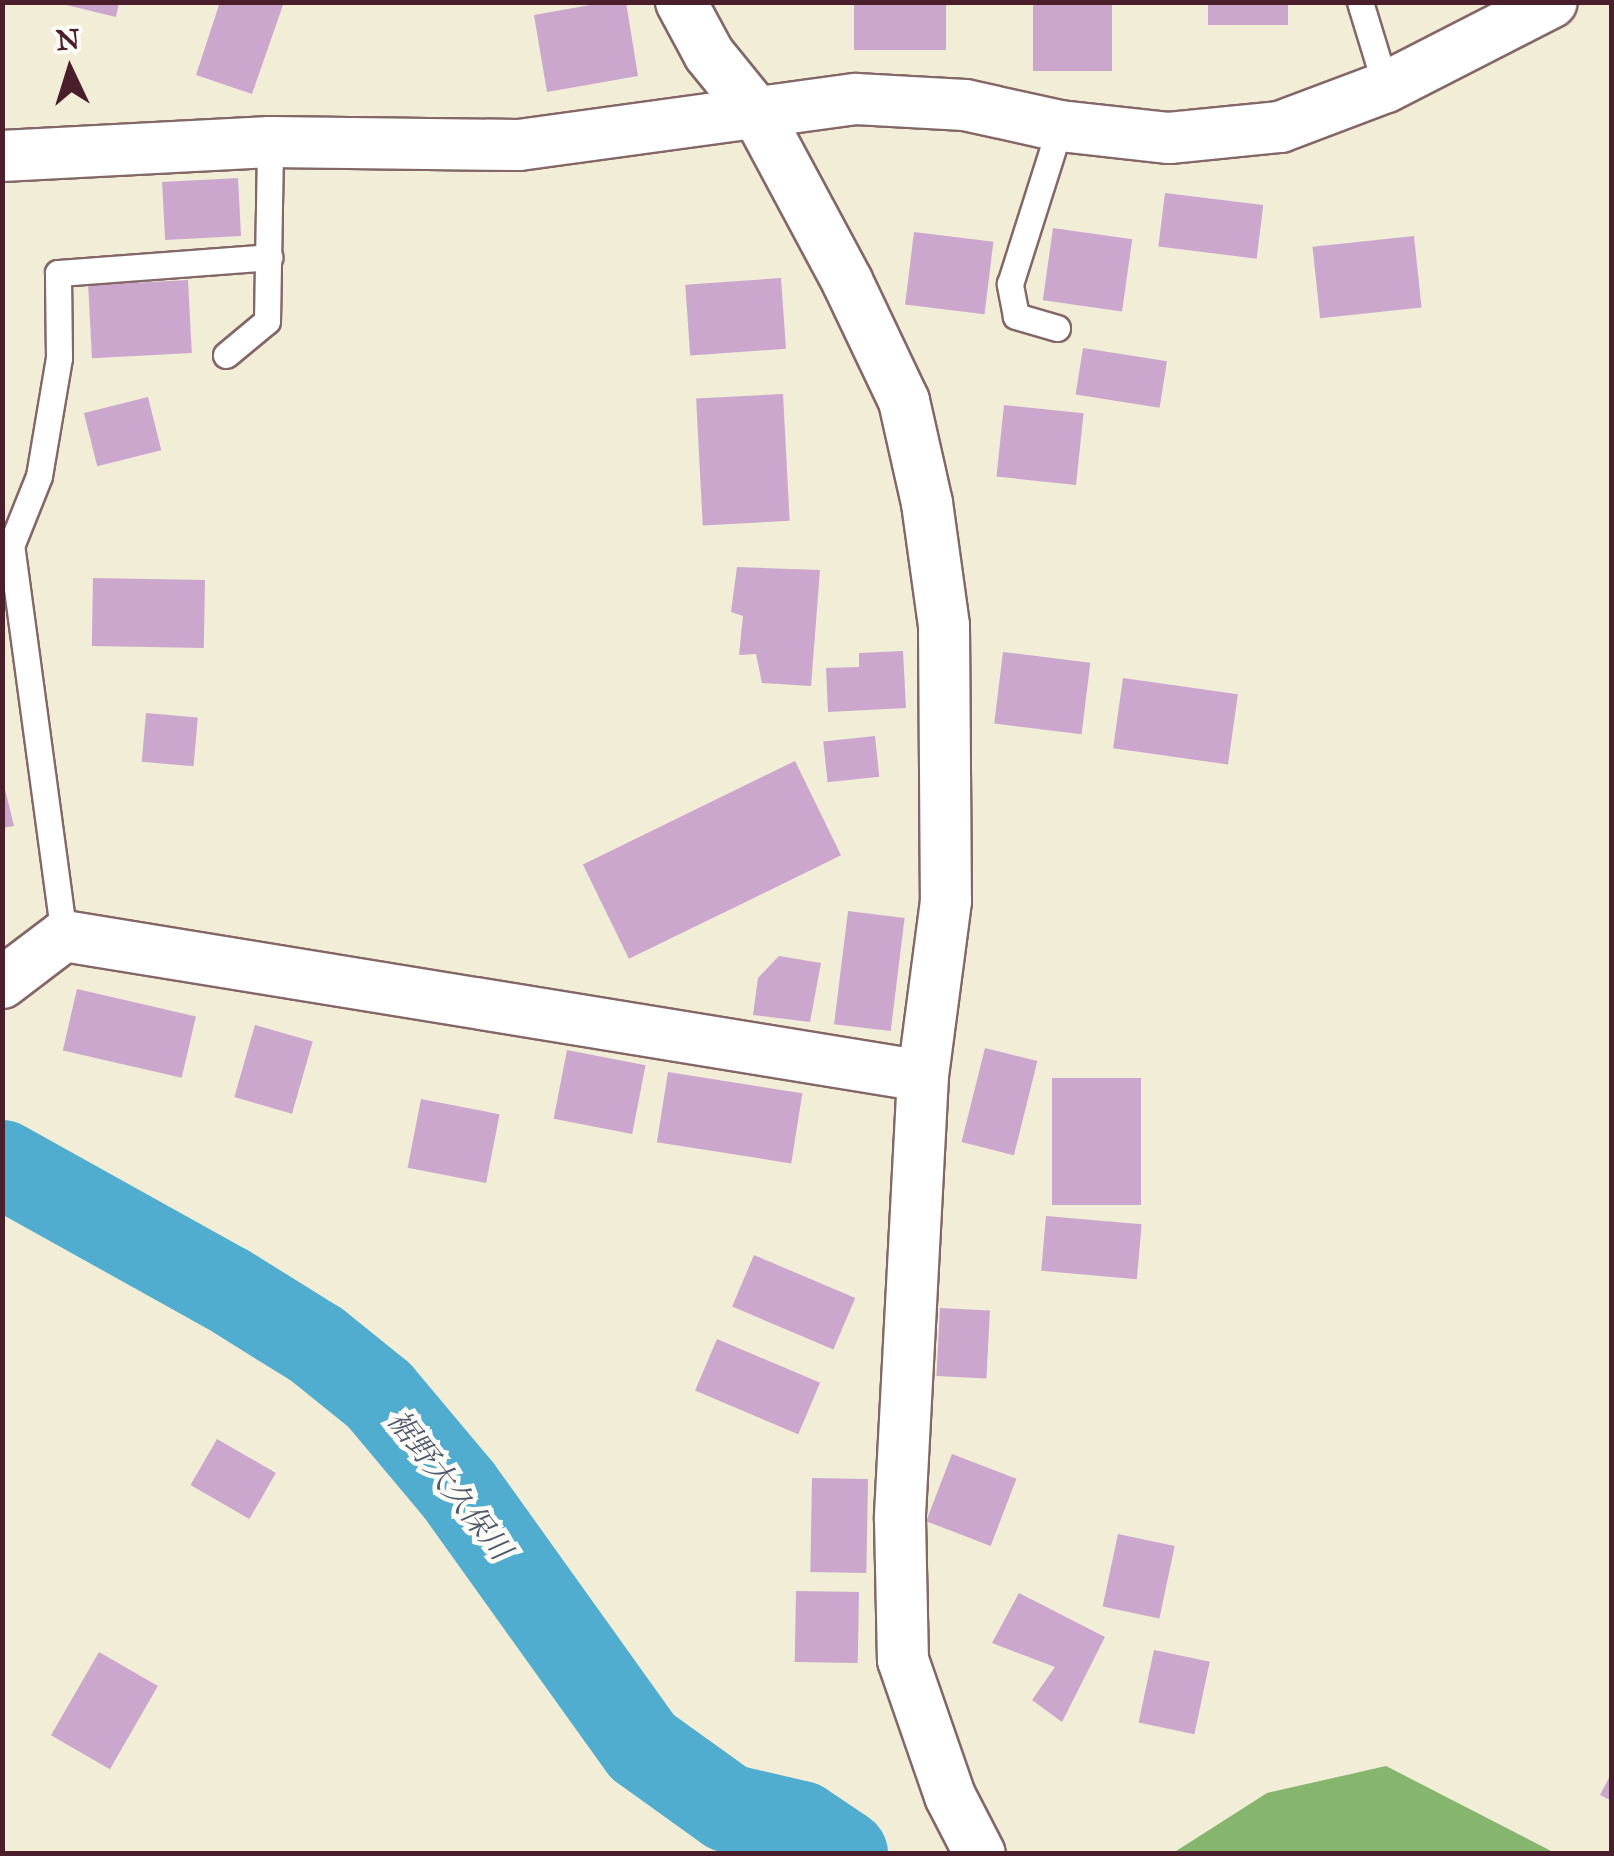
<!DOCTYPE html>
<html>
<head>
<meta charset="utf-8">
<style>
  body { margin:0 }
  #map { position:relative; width:1614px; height:1856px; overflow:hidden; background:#f1edd7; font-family:"IM FELL Great Primer","Noto Serif JP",serif }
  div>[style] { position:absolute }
  .forest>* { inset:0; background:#86b56e }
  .river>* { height:88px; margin:-44px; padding:0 44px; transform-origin:44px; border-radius:44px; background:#51adcf }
  .building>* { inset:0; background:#cba7cd; transform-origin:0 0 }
  .roads { filter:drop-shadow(2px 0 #846767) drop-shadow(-2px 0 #846767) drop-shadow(0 2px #846767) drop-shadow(0 -2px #846767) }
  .lane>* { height:25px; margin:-12.5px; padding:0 12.5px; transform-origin:12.5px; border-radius:12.5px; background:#fff }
  .street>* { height:50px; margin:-25px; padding:0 25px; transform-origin:25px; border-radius:25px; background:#fff }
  span { translate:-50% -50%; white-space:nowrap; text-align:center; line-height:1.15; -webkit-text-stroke:9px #fdfcf7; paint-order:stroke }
  .water-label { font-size:30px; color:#4d586d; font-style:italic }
  .frame { position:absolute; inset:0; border:5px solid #4a1f2b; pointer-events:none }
  .north { position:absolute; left:20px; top:20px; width:100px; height:100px; -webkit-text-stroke:8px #fdfcf7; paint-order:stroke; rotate:356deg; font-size:28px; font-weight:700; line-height:40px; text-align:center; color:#4a1f2b }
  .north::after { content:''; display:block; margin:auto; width:35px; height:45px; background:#4a1f2b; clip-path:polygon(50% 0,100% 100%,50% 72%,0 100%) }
</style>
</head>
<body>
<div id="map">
  <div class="forest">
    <i style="clip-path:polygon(1386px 1766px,1555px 1853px,1173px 1853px,1267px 1793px)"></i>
  </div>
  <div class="river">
    <i style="left:2px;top:1164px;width:257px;rotate:29.1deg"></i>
    <i style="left:227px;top:1289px;width:106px;rotate:31.9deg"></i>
    <i style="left:317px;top:1345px;width:80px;rotate:38.9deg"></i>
    <i style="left:379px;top:1395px;width:123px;rotate:50deg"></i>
    <i style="left:458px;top:1489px;width:317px;rotate:54.4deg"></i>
    <i style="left:643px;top:1747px;width:105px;rotate:35.7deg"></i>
    <i style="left:728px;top:1808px;width:75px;rotate:13.1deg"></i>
    <i style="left:801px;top:1825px;width:52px;rotate:34deg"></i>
  </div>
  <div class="building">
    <i style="clip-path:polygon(54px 2px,119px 2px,116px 17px)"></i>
    <i style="clip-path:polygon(220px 2px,284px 2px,252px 94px,196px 75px)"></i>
    <i style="clip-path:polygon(607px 2px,626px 2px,638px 76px,547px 92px,534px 15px)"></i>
    <i style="left:854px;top:2px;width:92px;height:48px"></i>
    <i style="left:1033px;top:2px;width:79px;height:69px"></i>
    <i style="left:1208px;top:2px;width:80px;height:23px"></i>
    <i style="left:238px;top:178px;width:58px;height:76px;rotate:87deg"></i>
    <i style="left:1165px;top:193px;width:99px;height:54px;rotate:7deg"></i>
    <i style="left:1053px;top:228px;width:80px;height:73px;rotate:8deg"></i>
    <i style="left:914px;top:232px;width:80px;height:73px;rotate:7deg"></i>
    <i style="left:1414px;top:236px;width:72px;height:102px;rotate:84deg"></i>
    <i style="left:781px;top:278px;width:71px;height:96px;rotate:86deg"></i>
    <i style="left:188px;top:280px;width:73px;height:100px;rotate:87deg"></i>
    <i style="left:1083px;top:348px;width:85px;height:47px;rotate:9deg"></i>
    <i style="left:783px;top:394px;width:127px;height:87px;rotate:87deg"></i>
    <i style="left:148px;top:397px;width:55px;height:66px;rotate:76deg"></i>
    <i style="left:1004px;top:405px;width:80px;height:72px;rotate:6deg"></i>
    <i style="clip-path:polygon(737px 567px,820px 570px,811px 686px,762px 683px,756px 654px,739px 655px,743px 616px,731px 612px)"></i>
    <i style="left:93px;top:578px;width:112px;height:68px;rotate:1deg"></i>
    <i style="clip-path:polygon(903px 651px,906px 708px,828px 712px,826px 668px,859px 667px,859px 653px)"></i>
    <i style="left:1003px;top:652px;width:88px;height:72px;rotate:7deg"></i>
    <i style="left:1123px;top:678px;width:116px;height:71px;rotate:8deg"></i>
    <i style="left:146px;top:713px;width:52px;height:49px;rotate:5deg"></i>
    <i style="left:875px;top:736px;width:41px;height:52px;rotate:84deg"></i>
    <i style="left:795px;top:761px;width:105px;height:236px;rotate:64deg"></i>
    <i style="clip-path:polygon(2px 777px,14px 826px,2px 828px)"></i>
    <i style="left:848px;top:911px;width:57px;height:114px;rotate:7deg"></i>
    <i style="clip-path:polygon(779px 956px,821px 963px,810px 1022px,753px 1015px,758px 978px)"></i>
    <i style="left:77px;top:989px;width:122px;height:63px;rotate:13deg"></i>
    <i style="left:255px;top:1025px;width:60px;height:75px;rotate:16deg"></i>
    <i style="left:985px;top:1048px;width:54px;height:97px;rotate:14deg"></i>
    <i style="left:567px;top:1050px;width:80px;height:70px;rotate:11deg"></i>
    <i style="left:668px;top:1072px;width:136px;height:71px;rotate:9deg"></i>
    <i style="left:1141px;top:1078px;width:127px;height:89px;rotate:90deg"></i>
    <i style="left:421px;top:1099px;width:80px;height:70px;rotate:11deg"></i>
    <i style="left:1046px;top:1216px;width:96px;height:55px;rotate:5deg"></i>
    <i style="left:754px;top:1255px;width:110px;height:56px;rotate:23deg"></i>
    <i style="left:940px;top:1308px;width:50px;height:68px;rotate:3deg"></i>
    <i style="left:717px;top:1339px;width:112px;height:56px;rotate:23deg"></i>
    <i style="left:217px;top:1439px;width:68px;height:53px;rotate:30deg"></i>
    <i style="left:952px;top:1454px;width:69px;height:72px;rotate:21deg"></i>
    <i style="left:812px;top:1478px;width:56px;height:94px;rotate:1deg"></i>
    <i style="left:1118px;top:1534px;width:58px;height:74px;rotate:12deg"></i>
    <i style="left:796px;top:1591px;width:63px;height:71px;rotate:1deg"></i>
    <i style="clip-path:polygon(1019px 1593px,1105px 1637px,1062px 1722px,1032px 1700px,1055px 1667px,992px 1643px)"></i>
    <i style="left:1154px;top:1650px;width:57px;height:74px;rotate:12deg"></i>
    <i style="left:99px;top:1652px;width:68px;height:96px;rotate:30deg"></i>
    <i style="clip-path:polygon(1612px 1772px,1612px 1801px,1600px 1795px)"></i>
  </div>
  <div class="roads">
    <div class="lane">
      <i style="left:1360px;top:2px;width:89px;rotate:73deg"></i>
      <i style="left:1057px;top:328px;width:43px;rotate:-163.7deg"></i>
      <i style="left:1016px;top:316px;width:33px;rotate:-101deg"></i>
      <i style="left:1010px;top:284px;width:166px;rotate:-72.4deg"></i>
      <i style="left:226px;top:355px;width:53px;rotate:-39.7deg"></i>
      <i style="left:267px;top:321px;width:179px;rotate:-89deg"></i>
      <i style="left:64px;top:936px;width:394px;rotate:-97.7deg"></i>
      <i style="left:11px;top:546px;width:75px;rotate:-68.2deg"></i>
      <i style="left:39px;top:476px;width:120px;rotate:-80.4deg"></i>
      <i style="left:59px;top:358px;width:85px;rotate:-90.7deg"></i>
      <i style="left:58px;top:273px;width:212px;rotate:-4.3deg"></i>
    </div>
    <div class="street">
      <i style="left:681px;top:2px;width:59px;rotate:61.7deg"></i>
      <i style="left:709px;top:54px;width:76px;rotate:50.9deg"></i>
      <i style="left:757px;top:113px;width:191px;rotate:61.8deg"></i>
      <i style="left:847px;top:281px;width:133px;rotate:64.6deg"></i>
      <i style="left:904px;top:401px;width:105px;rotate:77.3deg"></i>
      <i style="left:927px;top:503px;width:124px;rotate:82.1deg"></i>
      <i style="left:944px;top:626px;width:275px;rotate:89.6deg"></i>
      <i style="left:946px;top:901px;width:177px;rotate:97.5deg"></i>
      <i style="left:923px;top:1076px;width:444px;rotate:93deg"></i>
      <i style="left:900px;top:1519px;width:141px;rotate:88.8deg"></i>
      <i style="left:903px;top:1660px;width:144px;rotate:70.9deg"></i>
      <i style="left:950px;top:1796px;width:65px;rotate:62.7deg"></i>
      <i style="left:2px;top:156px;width:268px;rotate:-3deg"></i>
      <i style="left:270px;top:142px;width:249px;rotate:0.7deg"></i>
      <i style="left:519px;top:145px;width:340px;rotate:-7.8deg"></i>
      <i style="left:856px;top:99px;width:109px;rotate:3.2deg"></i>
      <i style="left:965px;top:105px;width:97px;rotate:12.5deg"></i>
      <i style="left:1060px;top:126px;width:110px;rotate:6.3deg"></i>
      <i style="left:1169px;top:138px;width:112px;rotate:-5.7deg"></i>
      <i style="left:1280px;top:127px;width:113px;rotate:-20.7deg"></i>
      <i style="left:1386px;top:87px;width:186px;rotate:-27.1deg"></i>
      <i style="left:2px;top:983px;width:78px;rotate:-37.2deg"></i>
      <i style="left:64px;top:936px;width:870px;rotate:9.26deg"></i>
    </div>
  </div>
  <div class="water-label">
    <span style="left:449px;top:1485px;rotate:52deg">裾野大久保川</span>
  </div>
  <div class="frame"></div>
  <div class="north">N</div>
</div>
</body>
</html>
